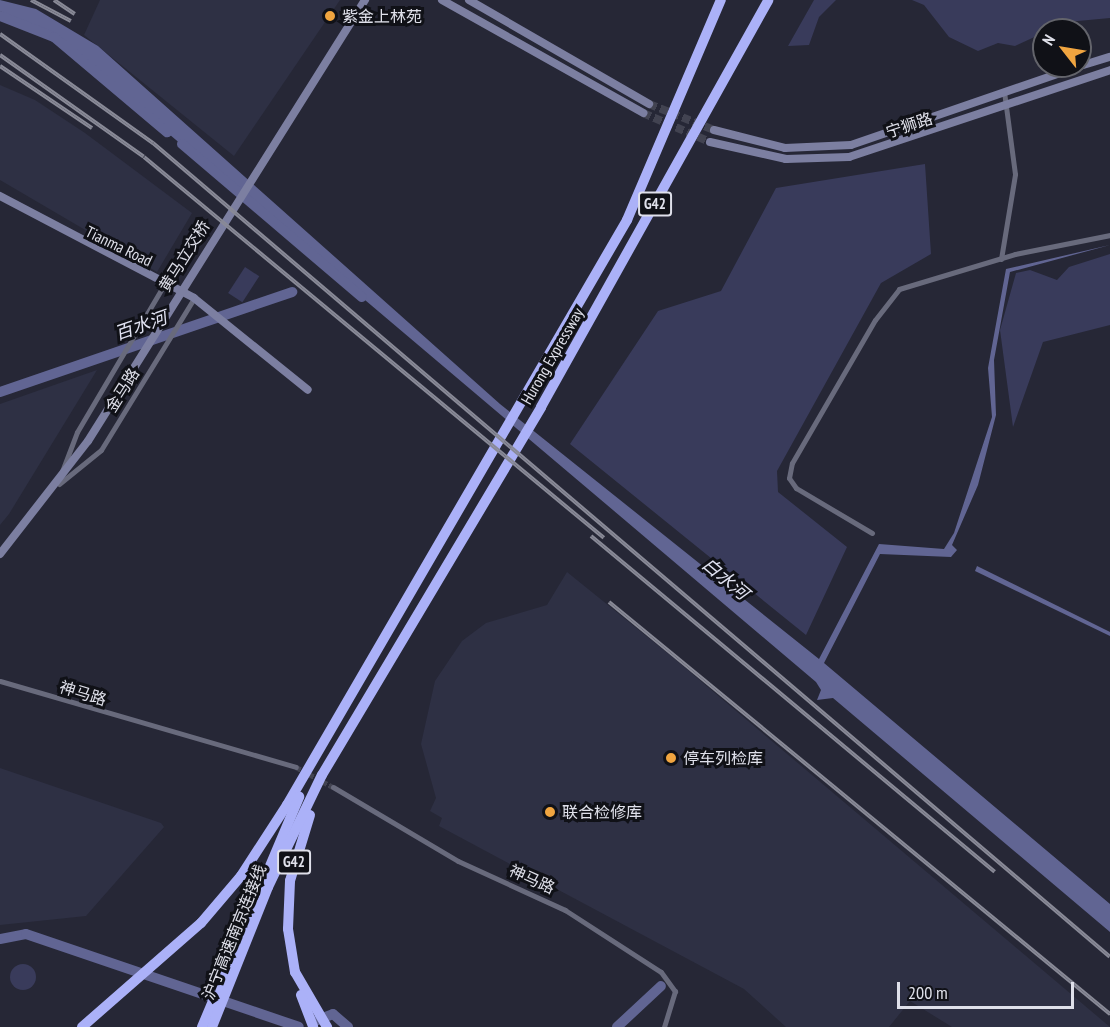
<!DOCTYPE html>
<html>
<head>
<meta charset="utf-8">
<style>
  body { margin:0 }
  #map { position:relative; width:1110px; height:1027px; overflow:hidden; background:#262736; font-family:"PT Sans Narrow","Noto Sans SC",sans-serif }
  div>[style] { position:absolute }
  .built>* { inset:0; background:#2e3044 }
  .green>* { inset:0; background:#393b5b; transform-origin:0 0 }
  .round { border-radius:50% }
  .water>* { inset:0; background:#616593 }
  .river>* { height:10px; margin:-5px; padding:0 5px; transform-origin:5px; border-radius:5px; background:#616593 }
  .street-tunnel>* { height:5px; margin-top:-2.5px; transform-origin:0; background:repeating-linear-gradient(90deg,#424351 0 5px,transparent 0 7.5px) }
  .secondary-tunnel>* { height:8px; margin-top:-4px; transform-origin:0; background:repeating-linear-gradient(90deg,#424351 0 8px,transparent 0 12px) }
  .street>* { height:5px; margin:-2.5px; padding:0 2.5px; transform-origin:2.5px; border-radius:2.5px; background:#686a7c }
  .secondary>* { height:8px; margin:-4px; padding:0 4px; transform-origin:4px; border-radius:4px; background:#7c7fa1 }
  .highway>* { height:10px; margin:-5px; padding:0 5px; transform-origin:5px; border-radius:5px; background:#abb1f8 }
  .rail>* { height:4px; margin-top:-2px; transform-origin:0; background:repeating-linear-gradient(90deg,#101117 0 4.5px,#898a97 0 9px); box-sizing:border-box; border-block:2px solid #898a97 }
  .dots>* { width:16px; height:16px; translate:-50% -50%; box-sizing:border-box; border:3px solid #101117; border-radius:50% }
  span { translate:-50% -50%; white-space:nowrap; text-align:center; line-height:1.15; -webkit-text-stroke:6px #101117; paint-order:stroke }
  .shield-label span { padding:2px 4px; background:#101117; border:2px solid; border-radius:4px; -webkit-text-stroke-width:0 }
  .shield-label { font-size:15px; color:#dfe0ea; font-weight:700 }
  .poi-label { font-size:16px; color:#dfe0ea }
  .left { translate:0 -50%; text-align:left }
  .street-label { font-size:16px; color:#dfe0ea }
  .water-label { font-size:18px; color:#e1e3f2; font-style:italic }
  .north { position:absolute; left:1032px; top:18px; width:60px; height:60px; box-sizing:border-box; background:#101117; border:2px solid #63646b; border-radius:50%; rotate:301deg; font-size:16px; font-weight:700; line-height:24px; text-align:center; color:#dfe0ea }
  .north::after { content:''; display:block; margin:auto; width:21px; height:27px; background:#f1a540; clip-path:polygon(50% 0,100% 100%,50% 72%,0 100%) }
  .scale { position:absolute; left:897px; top:982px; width:177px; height:27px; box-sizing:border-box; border:3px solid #dfe0ea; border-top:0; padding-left:8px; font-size:18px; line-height:21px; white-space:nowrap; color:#dfe0ea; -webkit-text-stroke:4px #101117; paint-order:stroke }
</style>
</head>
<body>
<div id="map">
  <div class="built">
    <i style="clip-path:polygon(100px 0,340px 0,234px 156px,84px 35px)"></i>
    <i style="clip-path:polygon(0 85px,35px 100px,85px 133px,192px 213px,157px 272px,0 180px)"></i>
    <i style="clip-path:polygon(97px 370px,9px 514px,0 525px,0 404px)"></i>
    <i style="clip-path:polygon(567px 572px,676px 660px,1110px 1027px,952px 1027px,910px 1001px,889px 1027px,786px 1027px,744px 989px,439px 826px,442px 818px,430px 811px,436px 798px,421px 744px,435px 681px,462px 641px,486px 623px,547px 605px)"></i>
    <i style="clip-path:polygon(0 768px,161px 823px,164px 827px,86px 916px,0 925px)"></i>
  </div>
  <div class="green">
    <i style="clip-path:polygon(814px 0,836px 0,819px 17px,809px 45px,788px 46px)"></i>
    <i style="clip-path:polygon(912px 0,1110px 0,1110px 18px,1067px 22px,1015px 46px,998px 43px,978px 51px,949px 37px,924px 5px)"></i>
    <i style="clip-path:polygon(925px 164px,931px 254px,881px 283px,777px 471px,778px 492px,847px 547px,806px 635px,570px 444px,658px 311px,721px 291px,776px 188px)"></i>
    <i style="clip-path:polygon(1110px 254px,1110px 325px,1043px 342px,1013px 427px,1000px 330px,1016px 273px,1030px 270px,1057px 280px,1069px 267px)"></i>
    <i style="left:245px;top:267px;width:17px;height:31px;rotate:33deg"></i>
    <i class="round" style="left:10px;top:964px;width:26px;height:26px"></i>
  </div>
  <div class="water">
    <i style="clip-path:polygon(0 0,36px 9px,98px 46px,500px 404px,819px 659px,879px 544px,944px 549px,954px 533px,992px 417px,988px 368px,1006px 269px,1110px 245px,1010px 272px,994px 360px,996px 415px,978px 485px,952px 545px,957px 550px,951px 557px,880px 554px,824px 663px,1110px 904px,1110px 932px,833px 698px,817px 700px,821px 690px,816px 682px,58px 40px,0 11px)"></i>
    <i style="clip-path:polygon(977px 566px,1110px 632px,1110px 636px,975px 571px)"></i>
  </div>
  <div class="river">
    <i style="left:0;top:16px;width:58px;rotate:21.3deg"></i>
    <i style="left:54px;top:37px;width:148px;rotate:40.1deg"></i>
    <i style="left:182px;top:144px;width:236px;rotate:40.4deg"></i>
    <i style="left:0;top:392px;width:309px;rotate:-18.9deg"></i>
    <i style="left:0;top:939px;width:26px;rotate:-11deg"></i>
    <i style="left:26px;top:934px;width:288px;rotate:18.8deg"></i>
    <i style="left:315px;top:1021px;width:19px;rotate:-21deg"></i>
    <i style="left:333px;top:1014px;width:20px;rotate:41deg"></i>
    <i style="left:617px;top:1027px;width:60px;rotate:-43deg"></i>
  </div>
  <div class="street-tunnel">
    <i style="left:296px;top:767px;width:42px;rotate:28.4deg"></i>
  </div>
  <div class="secondary-tunnel">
    <i style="left:649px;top:104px;width:70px;rotate:21.8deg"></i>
    <i style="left:643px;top:113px;width:73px;rotate:23.4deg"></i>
  </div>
  <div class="street">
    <i style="left:1001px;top:259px;width:86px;rotate:-80.6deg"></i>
    <i style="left:1015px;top:174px;width:83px;rotate:-97.6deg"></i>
    <i style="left:61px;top:474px;width:45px;rotate:-69.1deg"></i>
    <i style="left:77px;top:432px;width:173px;rotate:-59.4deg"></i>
    <i style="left:59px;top:484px;width:54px;rotate:-39deg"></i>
    <i style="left:101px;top:450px;width:178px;rotate:-58.5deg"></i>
    <i style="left:872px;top:533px;width:88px;rotate:-149.4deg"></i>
    <i style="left:796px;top:488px;width:12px;rotate:-125deg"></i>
    <i style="left:789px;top:478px;width:15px;rotate:-79deg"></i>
    <i style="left:792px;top:463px;width:165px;rotate:-59.9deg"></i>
    <i style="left:875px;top:320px;width:39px;rotate:-52deg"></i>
    <i style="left:899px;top:289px;width:121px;rotate:-16.8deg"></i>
    <i style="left:1015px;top:254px;width:97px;rotate:-11.3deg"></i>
    <i style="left:0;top:681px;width:308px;rotate:16.2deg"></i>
    <i style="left:333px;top:787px;width:145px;rotate:30.6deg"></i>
    <i style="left:458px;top:861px;width:118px;rotate:24.6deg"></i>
    <i style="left:565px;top:910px;width:114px;rotate:32.9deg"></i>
    <i style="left:661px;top:972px;width:24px;rotate:54deg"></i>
    <i style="left:675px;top:991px;width:38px;rotate:107deg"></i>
  </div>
  <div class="secondary">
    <i style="left:442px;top:0;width:231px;rotate:29.3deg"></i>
    <i style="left:469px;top:0;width:208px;rotate:30deg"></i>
    <i style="left:1080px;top:66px;width:31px;rotate:-17deg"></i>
    <i style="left:714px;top:130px;width:73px;rotate:14.2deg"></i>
    <i style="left:785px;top:148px;width:66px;rotate:-2.6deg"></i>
    <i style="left:851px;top:145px;width:242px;rotate:-19deg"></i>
    <i style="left:710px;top:142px;width:78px;rotate:12.6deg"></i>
    <i style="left:786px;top:159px;width:63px;rotate:-1.8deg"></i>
    <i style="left:849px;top:157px;width:275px;rotate:-18.4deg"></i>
    <i style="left:0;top:196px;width:219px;rotate:27.7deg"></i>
    <i style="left:194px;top:298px;width:146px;rotate:38.9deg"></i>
    <i style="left:0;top:554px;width:143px;rotate:-52.1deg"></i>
    <i style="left:88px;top:441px;width:521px;rotate:-57.87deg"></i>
  </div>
  <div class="highway">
    <i style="left:310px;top:815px;width:69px;rotate:106.9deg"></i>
    <i style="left:290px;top:881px;width:48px;rotate:92.4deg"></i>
    <i style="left:288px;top:929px;width:44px;rotate:80.8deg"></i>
    <i style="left:295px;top:972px;width:64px;rotate:59.8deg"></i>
    <i style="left:301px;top:995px;width:34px;rotate:69deg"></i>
    <i style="left:82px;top:1027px;width:158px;rotate:-41.2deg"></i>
    <i style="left:201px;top:923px;width:62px;rotate:-49.6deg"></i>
    <i style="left:241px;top:876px;width:85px;rotate:-57.1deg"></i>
    <i style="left:287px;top:805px;width:677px;rotate:-59.83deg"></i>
    <i style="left:627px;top:220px;width:239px;rotate:-66.9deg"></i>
    <i style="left:202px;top:1027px;width:250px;rotate:-67.1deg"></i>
    <i style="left:212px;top:1027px;width:151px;rotate:-68.2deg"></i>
    <i style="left:268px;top:887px;width:124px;rotate:-64.3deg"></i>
    <i style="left:322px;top:775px;width:428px;rotate:-59.2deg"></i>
    <i style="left:541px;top:407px;width:466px;rotate:-60.8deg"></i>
  </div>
  <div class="rail">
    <i style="left:31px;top:0;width:45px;rotate:27.7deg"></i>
    <i style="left:54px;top:0;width:25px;rotate:34deg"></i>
    <i style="left:0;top:34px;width:188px;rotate:35.5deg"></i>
    <i style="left:153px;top:143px;width:1256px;rotate:40.38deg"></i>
    <i style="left:0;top:55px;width:176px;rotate:35.3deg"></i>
    <i style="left:144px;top:157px;width:597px;rotate:39.63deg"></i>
    <i style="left:0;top:66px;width:111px;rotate:34deg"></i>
    <i style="left:591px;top:536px;width:525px;rotate:39.75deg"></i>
    <i style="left:609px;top:602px;width:649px;rotate:39.43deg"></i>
  </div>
  <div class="dots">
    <i style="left:330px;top:16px;background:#f1a540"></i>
    <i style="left:671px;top:758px;background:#f1a540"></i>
    <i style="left:550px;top:812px;background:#f1a540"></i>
  </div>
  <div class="shield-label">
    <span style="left:655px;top:204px">G42</span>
    <span style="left:294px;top:862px">G42</span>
  </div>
  <div class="poi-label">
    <span class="left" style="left:342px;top:16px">紫金上林苑</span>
    <span class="left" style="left:683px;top:758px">停车列检库</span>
    <span class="left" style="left:562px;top:812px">联合检修库</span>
  </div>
  <div class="street-label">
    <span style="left:909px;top:125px;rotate:-18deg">宁狮路</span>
    <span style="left:119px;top:246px;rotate:26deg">Tianma Road</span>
    <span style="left:184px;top:256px;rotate:-58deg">黄马立交桥</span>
    <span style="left:552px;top:356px;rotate:-60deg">Hurong Expressway</span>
    <span style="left:122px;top:390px;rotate:-58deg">金马路</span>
    <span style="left:83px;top:693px;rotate:17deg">神马路</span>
    <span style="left:532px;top:879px;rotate:24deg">神马路</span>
    <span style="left:234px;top:932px;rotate:-68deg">沪宁高速南京连接线</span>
  </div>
  <div class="water-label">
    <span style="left:141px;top:326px;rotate:-19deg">百水河</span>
    <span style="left:725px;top:579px;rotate:40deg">白水河</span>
  </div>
  <div class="north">N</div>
  <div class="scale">200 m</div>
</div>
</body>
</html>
